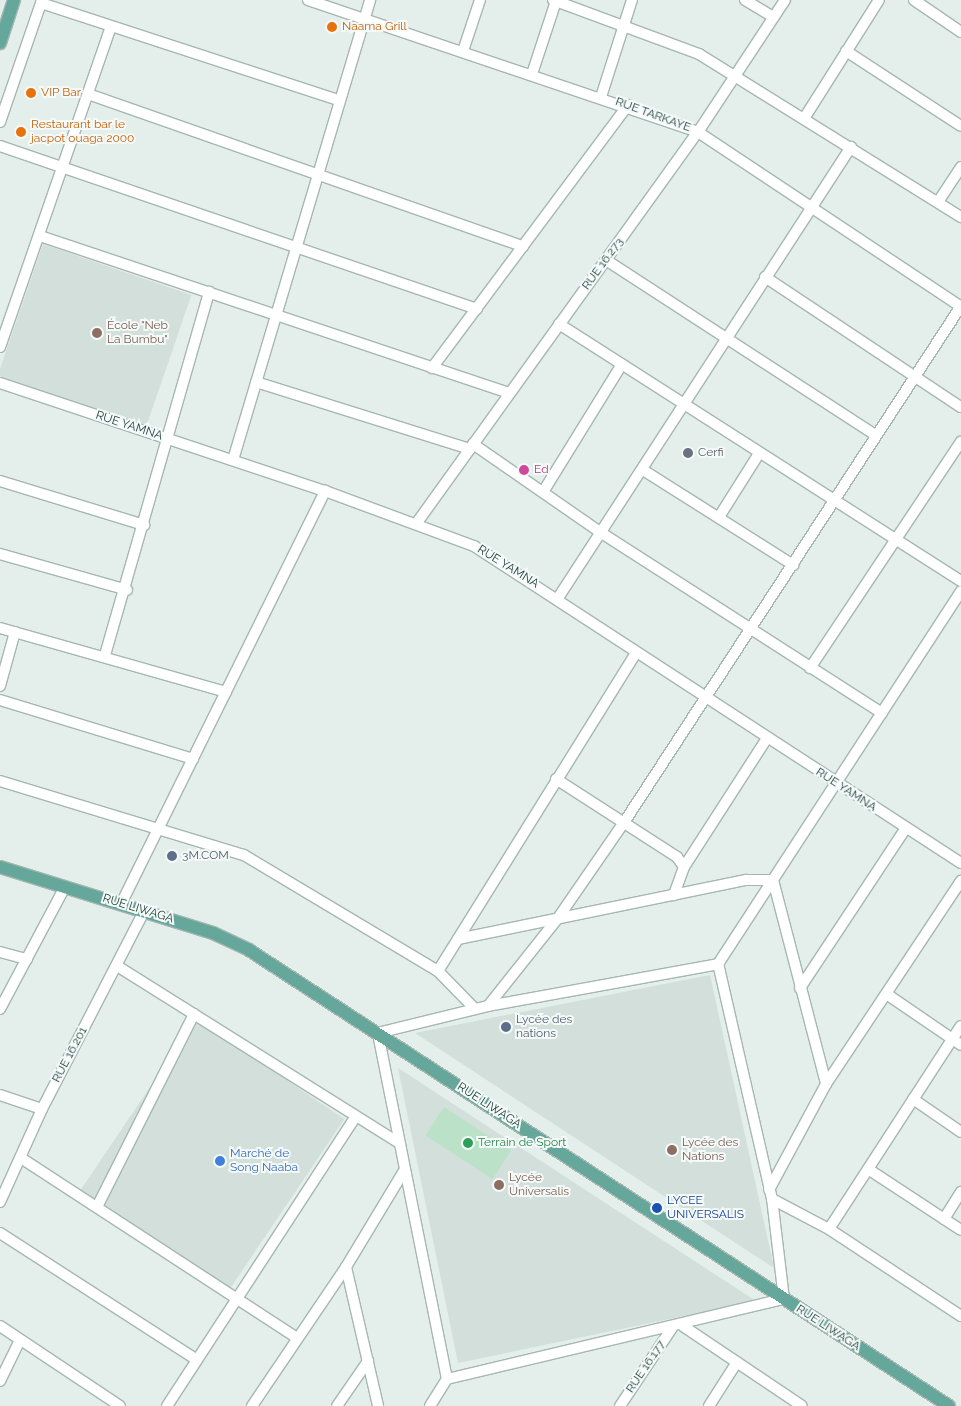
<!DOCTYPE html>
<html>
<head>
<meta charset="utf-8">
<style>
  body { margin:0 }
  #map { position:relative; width:961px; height:1406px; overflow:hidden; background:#e4eeea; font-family:Raleway,sans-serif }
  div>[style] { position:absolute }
  .built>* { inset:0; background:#d2dfda; transform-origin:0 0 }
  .green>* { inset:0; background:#bbe1c8; transform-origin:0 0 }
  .roads { filter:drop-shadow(1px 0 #a6b7b2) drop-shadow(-1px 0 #a6b7b2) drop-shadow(0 1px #a6b7b2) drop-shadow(0 -1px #a6b7b2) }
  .minor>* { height:10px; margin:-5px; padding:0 5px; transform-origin:5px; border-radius:5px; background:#fff }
  .major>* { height:12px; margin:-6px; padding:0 6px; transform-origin:6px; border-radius:6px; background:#65a79b }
  .dots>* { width:14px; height:14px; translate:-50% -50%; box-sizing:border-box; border:2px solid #f5faf8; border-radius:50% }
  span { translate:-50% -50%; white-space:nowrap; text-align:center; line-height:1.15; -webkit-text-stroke:4px #f5faf8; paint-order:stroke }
  .food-label { font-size:12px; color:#c56008 }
  .left { translate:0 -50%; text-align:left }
  .street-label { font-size:12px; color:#21423c }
  .education-label { font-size:12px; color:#785e54 }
  .worship-label { font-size:12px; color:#5b616d }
  .hotel-label { font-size:12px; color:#b23c85 }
  .service-label { font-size:12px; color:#4e5e75 }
  .leisure-label { font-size:12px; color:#27864d }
  .shop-label { font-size:12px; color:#366cbe }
  .transit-label { font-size:12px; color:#164399 }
</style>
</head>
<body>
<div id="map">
  <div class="built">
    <i style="left:43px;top:244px;width:157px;height:139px;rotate:19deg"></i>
    <i style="clip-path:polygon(710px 975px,774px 1268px,415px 1033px)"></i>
    <i style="left:196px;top:1019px;width:179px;height:207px;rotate:34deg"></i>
    <i style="clip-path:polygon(398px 1068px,756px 1301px,458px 1363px)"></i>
  </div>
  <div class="green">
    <i style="left:444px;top:1107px;width:80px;height:34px;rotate:33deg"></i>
  </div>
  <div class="roads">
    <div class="minor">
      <i style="left:308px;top:0;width:412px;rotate:18.7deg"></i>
      <i style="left:698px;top:132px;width:316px;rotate:33.6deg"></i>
      <i style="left:553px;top:0;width:156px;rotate:20.3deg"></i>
      <i style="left:699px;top:54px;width:309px;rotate:31.9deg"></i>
      <i style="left:745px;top:0;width:33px;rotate:31deg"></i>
      <i style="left:914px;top:0;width:57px;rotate:34.2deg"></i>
      <i style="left:41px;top:3px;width:311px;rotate:18.1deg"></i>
      <i style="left:463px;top:51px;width:54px;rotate:-71.6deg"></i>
      <i style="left:846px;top:51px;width:137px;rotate:33.1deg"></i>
      <i style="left:532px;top:74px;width:77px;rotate:-71.8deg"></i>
      <i style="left:88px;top:94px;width:461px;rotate:19.3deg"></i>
      <i style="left:601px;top:97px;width:102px;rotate:-72.3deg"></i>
      <i style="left:805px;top:117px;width:138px;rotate:-57.7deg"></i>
      <i style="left:0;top:122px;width:129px;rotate:-71deg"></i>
      <i style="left:0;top:146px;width:504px;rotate:18.87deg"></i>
      <i style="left:938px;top:202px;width:42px;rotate:-56.7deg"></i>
      <i style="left:40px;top:236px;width:494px;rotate:18.5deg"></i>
      <i style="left:606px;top:260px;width:321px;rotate:33deg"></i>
      <i style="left:765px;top:277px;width:235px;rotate:33.6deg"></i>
      <i style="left:559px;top:324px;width:477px;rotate:32.6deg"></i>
      <i style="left:0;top:347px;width:339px;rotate:-70.9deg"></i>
      <i style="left:432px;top:368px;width:328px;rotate:-53.3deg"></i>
      <i style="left:256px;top:382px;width:224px;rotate:17.4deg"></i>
      <i style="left:0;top:383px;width:342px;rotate:18.4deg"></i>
      <i style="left:325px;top:491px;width:159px;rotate:20.3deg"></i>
      <i style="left:474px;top:546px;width:581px;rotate:33.06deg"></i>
      <i style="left:473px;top:444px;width:155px;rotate:34.7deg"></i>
      <i style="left:600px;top:532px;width:335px;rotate:32.7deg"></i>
      <i style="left:233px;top:460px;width:480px;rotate:-73.4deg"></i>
      <i style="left:643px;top:470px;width:178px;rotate:32.3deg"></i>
      <i style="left:0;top:481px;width:151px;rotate:17deg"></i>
      <i style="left:543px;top:492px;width:150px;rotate:-58.3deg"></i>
      <i style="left:719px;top:517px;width:73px;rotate:-57.8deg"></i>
      <i style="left:416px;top:524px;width:483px;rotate:-54.3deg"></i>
      <i style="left:698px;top:132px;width:158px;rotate:-56.6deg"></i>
      <i style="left:0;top:554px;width:132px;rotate:15.8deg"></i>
      <i style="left:558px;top:598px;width:538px;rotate:-56.99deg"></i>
      <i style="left:0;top:628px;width:235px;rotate:15.8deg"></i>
      <i style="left:105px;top:655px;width:378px;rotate:-74deg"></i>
      <i style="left:810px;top:668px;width:272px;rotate:-56.3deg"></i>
      <i style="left:0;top:686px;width:56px;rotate:-74.5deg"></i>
      <i style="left:0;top:700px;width:202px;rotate:17deg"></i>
      <i style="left:556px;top:779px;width:144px;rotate:32.8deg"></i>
      <i style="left:677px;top:857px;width:12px;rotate:55deg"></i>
      <i style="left:684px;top:867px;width:30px;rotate:110deg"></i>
      <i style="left:0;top:781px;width:255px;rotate:16.9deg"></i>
      <i style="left:244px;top:855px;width:226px;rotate:30.9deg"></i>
      <i style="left:438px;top:971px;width:53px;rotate:45.8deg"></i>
      <i style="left:684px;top:867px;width:153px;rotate:-57.2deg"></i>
      <i style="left:121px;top:904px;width:461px;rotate:-63.7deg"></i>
      <i style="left:458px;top:939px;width:294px;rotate:-11.6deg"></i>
      <i style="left:746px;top:880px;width:27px"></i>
      <i style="left:773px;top:880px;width:211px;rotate:75.4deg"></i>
      <i style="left:826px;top:1084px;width:120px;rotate:118.3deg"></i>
      <i style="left:0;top:952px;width:28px;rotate:15deg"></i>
      <i style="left:117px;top:966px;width:333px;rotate:32.1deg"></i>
      <i style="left:438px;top:971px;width:373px;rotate:-58.1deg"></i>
      <i style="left:800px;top:988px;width:192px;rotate:-56.5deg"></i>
      <i style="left:888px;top:995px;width:88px;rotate:34.4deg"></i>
      <i style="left:488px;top:1006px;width:112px;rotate:-51.5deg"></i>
      <i style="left:558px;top:918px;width:118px;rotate:-55.4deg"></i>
      <i style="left:625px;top:821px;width:615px;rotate:-56.88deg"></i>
      <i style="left:0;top:1009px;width:138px;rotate:-62deg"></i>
      <i style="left:826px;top:1084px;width:244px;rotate:-56.4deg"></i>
      <i style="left:0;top:1095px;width:44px;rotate:18.4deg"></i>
      <i style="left:913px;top:1099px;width:58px;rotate:34.5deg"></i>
      <i style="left:21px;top:1158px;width:328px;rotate:33.1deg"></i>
      <i style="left:868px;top:1169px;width:111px;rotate:33.3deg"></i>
      <i style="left:772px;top:1199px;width:64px;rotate:27.8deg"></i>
      <i style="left:829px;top:1229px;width:158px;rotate:33.4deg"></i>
      <i style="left:0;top:1202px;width:102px;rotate:-65.7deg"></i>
      <i style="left:42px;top:1109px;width:223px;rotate:-62.7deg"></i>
      <i style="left:97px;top:1207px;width:216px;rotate:-63.3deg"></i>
      <i style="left:944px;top:1219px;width:32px;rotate:-58deg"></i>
      <i style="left:829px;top:1229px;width:242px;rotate:-57deg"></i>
      <i style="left:0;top:1233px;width:234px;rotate:32.8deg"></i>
      <i style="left:346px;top:1267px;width:143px;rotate:77deg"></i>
      <i style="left:0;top:1326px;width:144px;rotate:33.7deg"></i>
      <i style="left:683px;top:1326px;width:143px;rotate:33.9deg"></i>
      <i style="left:447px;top:1379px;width:346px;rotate:-13.4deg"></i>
      <i style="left:784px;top:1299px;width:101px;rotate:-96.8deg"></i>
      <i style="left:772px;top:1199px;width:241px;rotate:-102.9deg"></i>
      <i style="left:718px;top:964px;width:445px;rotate:-56.9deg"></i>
      <i style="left:447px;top:1379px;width:353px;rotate:-101.3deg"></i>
      <i style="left:378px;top:1033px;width:113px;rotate:-13.8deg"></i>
      <i style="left:488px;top:1006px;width:234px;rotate:-10.3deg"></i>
      <i style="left:0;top:1381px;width:46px;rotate:-64deg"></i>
      <i style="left:167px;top:1406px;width:344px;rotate:-56.9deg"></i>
      <i style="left:252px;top:1406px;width:168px;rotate:-55.9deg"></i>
      <i style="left:346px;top:1267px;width:112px;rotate:-58.9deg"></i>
      <i style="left:337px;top:1406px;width:55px;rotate:-55.4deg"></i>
      <i style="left:430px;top:1406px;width:32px;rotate:-58deg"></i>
      <i style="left:620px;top:1406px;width:94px;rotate:-56.3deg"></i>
      <i style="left:709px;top:1406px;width:52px;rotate:-57.5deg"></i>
    </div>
    <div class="major">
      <i style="left:0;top:43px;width:45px;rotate:-72deg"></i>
      <i style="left:0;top:867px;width:223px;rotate:17.2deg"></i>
      <i style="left:213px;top:933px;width:40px;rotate:25deg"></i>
      <i style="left:249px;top:950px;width:835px;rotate:33.08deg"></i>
    </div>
  </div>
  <div class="dots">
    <i style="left:332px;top:27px;background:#e8710a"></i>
    <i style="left:31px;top:93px;background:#e8710a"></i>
    <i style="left:21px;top:132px;background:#e8710a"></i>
    <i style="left:97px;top:333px;background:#8d6e63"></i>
    <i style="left:688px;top:453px;background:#6b7280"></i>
    <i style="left:524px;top:470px;background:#d1479c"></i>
    <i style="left:172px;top:856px;background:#5c6f8a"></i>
    <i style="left:506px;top:1027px;background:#5c6f8a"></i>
    <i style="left:468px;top:1143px;background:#2e9e5b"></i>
    <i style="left:672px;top:1150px;background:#8d6e63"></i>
    <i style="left:220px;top:1161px;background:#3f7fe0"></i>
    <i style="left:499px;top:1185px;background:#8d6e63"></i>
    <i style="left:657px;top:1208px;background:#1a4fb4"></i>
  </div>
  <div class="food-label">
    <span class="left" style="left:342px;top:27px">Naama Grill</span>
    <span class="left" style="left:41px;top:93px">VIP Bar</span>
    <span class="left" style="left:31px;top:132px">Restaurant bar le<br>jacpot ouaga 2000</span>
  </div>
  <div class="street-label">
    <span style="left:653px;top:115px;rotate:20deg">RUE TARKAYE</span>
    <span style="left:603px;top:264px;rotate:-54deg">RUE 16.273</span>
    <span style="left:129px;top:426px;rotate:18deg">RUE YAMNA</span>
    <span style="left:508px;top:567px;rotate:32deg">RUE YAMNA</span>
    <span style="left:846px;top:790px;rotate:33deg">RUE YAMNA</span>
    <span style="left:138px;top:909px;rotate:17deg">RUE LIWAGA</span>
    <span style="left:70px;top:1055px;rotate:-62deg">RUE 16.201</span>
    <span style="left:489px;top:1106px;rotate:33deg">RUE LIWAGA</span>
    <span style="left:828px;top:1328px;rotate:33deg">RUE LIWAGA</span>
    <span style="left:646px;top:1367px;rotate:-56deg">RUE 16.177</span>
  </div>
  <div class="education-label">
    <span class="left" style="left:107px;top:333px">École "Neb<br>La Bumbu"</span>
    <span class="left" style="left:682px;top:1150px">Lycée des<br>Nations</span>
    <span class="left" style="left:509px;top:1185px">Lycée<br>Universalis</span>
  </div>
  <div class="worship-label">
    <span class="left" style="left:698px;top:453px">Cerfi</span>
  </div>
  <div class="hotel-label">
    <span class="left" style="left:534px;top:470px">Ed</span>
  </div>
  <div class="service-label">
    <span class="left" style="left:182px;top:856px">3M.COM</span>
    <span class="left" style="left:516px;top:1027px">Lycée des<br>nations</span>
  </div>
  <div class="leisure-label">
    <span class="left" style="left:478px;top:1143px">Terrain de Sport</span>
  </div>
  <div class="shop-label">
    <span class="left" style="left:230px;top:1161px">Marché de<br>Song Naaba</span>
  </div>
  <div class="transit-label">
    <span class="left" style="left:667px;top:1208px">LYCEE<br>UNIVERSALIS</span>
  </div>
</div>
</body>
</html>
